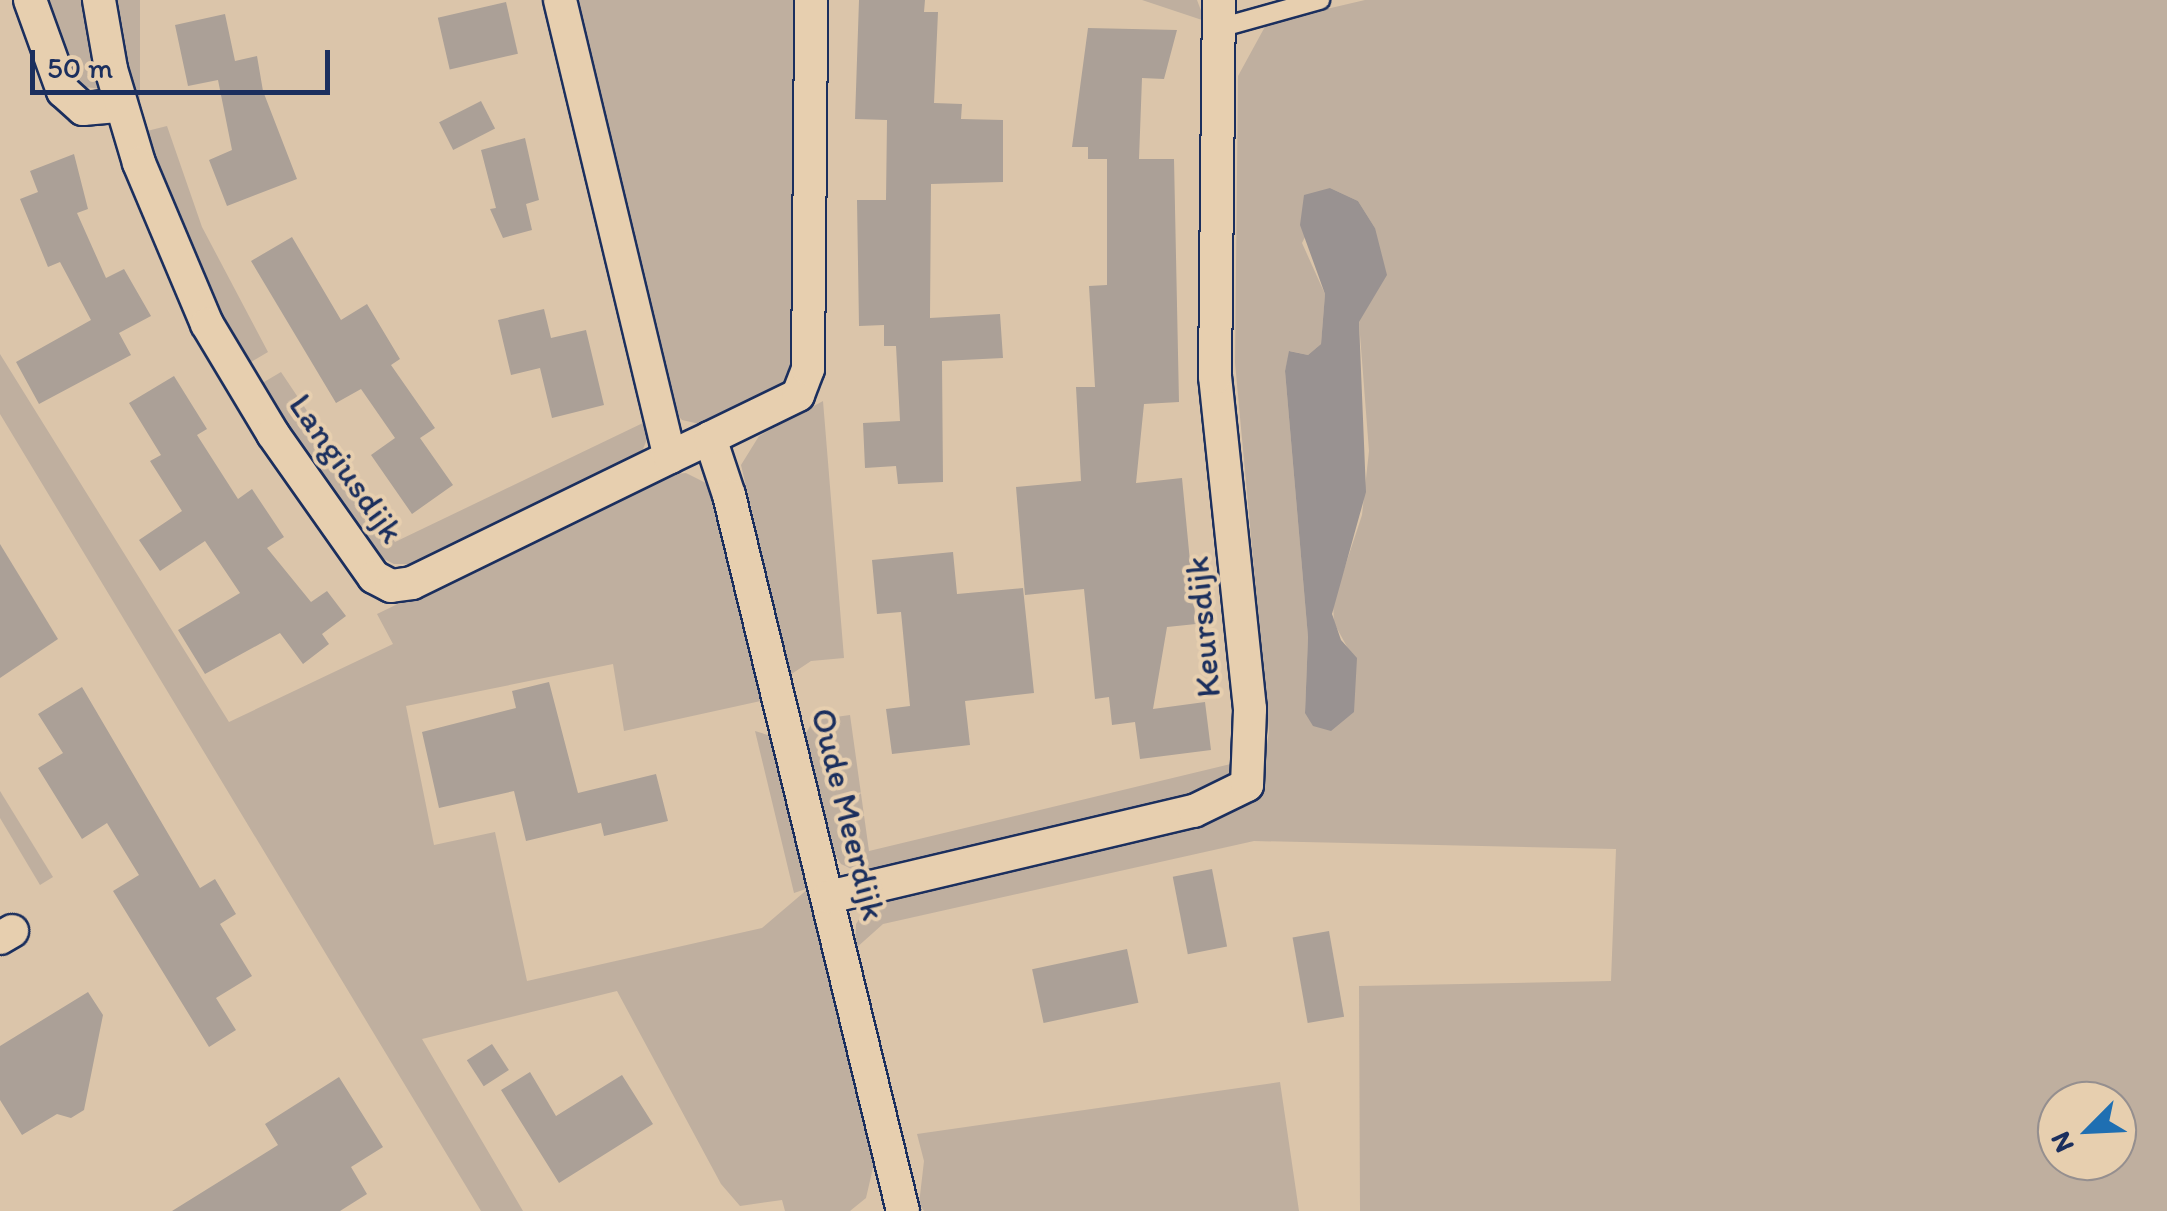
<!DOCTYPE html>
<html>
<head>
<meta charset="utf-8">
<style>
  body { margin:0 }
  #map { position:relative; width:2167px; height:1211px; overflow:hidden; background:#dbc5aa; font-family:Itim,sans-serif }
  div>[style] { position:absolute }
  .green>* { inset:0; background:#bfaf9f; transform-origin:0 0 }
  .water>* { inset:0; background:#999291 }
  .building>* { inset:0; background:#aba097; transform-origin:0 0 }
  .roads { filter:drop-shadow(2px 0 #1b2f5e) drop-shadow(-2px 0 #1b2f5e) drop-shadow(0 2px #1b2f5e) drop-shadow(0 -2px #1b2f5e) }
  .service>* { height:18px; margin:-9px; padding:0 9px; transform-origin:9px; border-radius:9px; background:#e7cfaf }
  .minor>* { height:32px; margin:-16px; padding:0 16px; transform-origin:16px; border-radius:16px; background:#e7cfaf }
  span { translate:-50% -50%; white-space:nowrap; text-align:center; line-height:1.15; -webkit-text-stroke:8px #e7cfaf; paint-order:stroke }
  .street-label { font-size:35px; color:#1b2f5e }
  .north { position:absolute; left:2037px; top:1081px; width:100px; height:100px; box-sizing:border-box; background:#e7cfaf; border:2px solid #958f8f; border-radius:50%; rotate:246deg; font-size:28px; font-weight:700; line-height:40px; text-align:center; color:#1b2f5e }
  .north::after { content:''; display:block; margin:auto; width:35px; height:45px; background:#1f6fb2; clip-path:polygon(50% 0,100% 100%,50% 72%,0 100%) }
  .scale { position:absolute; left:30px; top:50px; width:300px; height:45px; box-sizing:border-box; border:5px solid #1b2f5e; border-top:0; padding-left:12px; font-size:30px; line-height:35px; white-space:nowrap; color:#1b2f5e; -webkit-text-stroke:8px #e7cfaf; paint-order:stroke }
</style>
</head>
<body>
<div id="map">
  <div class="green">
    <i style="clip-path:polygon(43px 0,86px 0,103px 89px,75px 86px)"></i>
    <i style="left:114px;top:0;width:26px;height:101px"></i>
    <i style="clip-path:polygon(571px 0,796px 0,793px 369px,787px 383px,704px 425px,682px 420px,671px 408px)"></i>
    <i style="clip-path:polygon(1142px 0,1197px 0,1205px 21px)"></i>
    <i style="clip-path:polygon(evenodd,1365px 0,2167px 0,2167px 1211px,1360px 1211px,1359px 986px,1611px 981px,1616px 849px,1254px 841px,883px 924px,855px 949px,856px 924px,870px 903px,1225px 815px,1260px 794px,1269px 731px,1235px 363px,1238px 76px,1267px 23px,1365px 0,1330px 188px,1358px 201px,1375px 228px,1359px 322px,1369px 451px,1362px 515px,1333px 603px,1334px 623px,1351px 654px,1305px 713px,1308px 637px,1285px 371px,1290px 351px,1308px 355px,1321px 344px,1325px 294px,1302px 243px,1330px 188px,1365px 0,2057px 1101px,2117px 1101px,2117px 1161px,2057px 1161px,2057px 1101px)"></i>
    <i style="clip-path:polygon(167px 126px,202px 227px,268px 352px,246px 365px,227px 335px,143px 132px)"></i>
    <i style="clip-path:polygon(0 354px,229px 722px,393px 644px,377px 614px,665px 475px,686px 473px,704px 482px,712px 490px,765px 700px,624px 731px,613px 664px,406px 706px,434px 845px,495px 832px,527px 981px,762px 928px,809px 888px,794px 893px,755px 731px,774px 737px,875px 1159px,866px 1198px,850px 1211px,785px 1211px,782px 1200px,740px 1206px,721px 1184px,617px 991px,422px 1039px,523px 1211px,481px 1211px,0 414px)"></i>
    <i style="clip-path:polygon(281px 372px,395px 542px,645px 422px,647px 439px,640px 457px,418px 564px,394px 564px,374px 554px,259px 385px)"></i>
    <i style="clip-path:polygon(823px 401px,844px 658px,811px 661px,790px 675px,741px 465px,759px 436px)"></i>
    <i style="clip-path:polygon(850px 715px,869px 851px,1239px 762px,1218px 790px,860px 873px,841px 864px,832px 850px,804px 736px,814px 720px)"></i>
    <i style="clip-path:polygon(0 791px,53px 877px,40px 885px,0 818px)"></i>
    <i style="clip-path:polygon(1280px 1082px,1299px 1211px,924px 1211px,919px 1204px,924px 1161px,917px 1134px)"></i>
  </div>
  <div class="water">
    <i style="clip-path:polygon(1330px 188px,1358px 201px,1375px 228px,1387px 275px,1359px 322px,1366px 492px,1332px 614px,1341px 640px,1357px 658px,1354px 712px,1331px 731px,1313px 726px,1305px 713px,1308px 637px,1285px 371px,1289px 351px,1308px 355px,1321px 344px,1325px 294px,1300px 225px,1304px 195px)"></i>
  </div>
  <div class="building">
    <i style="clip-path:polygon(859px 0,925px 0,924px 12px,938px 12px,934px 103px,962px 104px,961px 119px,1003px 120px,1003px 182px,931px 184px,930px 318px,1000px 314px,1003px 358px,942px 361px,943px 482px,898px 484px,896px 466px,865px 468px,863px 423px,900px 421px,896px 346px,884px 346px,884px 325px,859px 326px,857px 200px,886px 200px,887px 120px,855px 119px)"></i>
    <i style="left:506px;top:2px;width:53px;height:70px;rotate:77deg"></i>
    <i style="clip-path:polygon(225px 14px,235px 61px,257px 56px,263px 91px,297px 179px,227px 206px,209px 160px,232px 150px,218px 80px,188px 86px,175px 25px)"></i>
    <i style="clip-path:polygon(1088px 28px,1177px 30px,1164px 79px,1142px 78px,1139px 159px,1174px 159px,1179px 402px,1144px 404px,1136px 483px,1182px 478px,1196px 624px,1167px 627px,1153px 709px,1205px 702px,1211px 750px,1140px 759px,1135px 722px,1112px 725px,1109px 697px,1095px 699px,1084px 589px,1025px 595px,1016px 487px,1081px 481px,1076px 387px,1095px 387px,1089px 286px,1107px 285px,1107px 159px,1088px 159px,1088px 147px,1072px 147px)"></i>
    <i style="left:481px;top:101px;width:31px;height:47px;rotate:63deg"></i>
    <i style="clip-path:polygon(525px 138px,539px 200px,526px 204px,532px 230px,503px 238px,490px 209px,496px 208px,481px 150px)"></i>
    <i style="clip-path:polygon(74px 154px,88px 209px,77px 213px,106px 278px,124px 269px,151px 316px,119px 333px,131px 355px,39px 404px,16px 362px,91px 320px,60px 262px,48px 267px,20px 199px,38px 192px,30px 171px)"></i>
    <i style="clip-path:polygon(292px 237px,341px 320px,367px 304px,400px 359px,391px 365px,435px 428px,420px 438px,453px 485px,412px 514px,371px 455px,395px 438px,361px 389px,336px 403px,251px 261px)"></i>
    <i style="clip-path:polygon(544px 309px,551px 338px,586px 330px,604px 405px,552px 418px,540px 368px,511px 375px,498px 320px)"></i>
    <i style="clip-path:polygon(174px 376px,207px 429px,197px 435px,238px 499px,252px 489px,284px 537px,267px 548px,311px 602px,327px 591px,346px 616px,322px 634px,329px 644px,303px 664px,280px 633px,205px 674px,178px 630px,240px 593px,205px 541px,160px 571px,139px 540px,182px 511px,150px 461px,161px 455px,129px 403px)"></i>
    <i style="clip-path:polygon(0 544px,58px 639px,0 678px)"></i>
    <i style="clip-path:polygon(953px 552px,957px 594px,1023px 588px,1034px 693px,965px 701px,970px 745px,892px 754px,886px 709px,910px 706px,901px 612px,877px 614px,872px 560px)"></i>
    <i style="clip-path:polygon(549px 682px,578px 793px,656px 774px,668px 821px,604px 836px,601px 823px,526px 841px,514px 791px,439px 808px,422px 732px,516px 708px,512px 691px)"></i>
    <i style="clip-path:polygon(82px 687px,200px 888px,215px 879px,236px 914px,220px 924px,252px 976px,216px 998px,236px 1030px,209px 1047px,113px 891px,139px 875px,107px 823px,82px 839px,38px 768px,63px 753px,38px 714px)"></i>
    <i style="left:1212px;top:869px;width:79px;height:40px;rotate:79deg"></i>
    <i style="left:1329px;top:931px;width:87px;height:37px;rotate:80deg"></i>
    <i style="left:1127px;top:949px;width:55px;height:97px;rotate:78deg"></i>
    <i style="clip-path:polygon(88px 992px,103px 1015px,84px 1110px,71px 1118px,57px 1114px,22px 1135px,0 1100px,0 1046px)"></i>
    <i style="left:492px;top:1044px;width:31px;height:30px;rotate:57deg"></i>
    <i style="clip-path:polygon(530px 1072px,556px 1116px,622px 1075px,653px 1124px,559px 1183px,501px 1090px)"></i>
    <i style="clip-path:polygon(339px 1077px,383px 1147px,351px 1167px,367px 1194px,340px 1211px,172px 1211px,278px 1145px,265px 1124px)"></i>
  </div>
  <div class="roads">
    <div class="service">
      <i style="left:1223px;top:27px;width:101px;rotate:-15.6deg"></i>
    </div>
    <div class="minor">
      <i style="left:30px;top:0;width:97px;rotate:70.1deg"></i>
      <i style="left:63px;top:91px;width:27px;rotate:42deg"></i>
      <i style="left:83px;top:109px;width:37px;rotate:-5deg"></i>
      <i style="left:99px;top:0;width:70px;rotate:80.1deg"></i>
      <i style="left:111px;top:69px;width:98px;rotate:73.4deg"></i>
      <i style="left:139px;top:163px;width:175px;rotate:67.1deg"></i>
      <i style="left:207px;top:324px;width:128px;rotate:59deg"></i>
      <i style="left:273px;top:434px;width:175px;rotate:54.8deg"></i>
      <i style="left:374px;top:577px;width:19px;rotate:28deg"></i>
      <i style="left:391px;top:586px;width:21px;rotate:-8deg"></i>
      <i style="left:412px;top:583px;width:287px;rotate:-26deg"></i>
      <i style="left:560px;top:0;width:470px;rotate:76.5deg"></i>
      <i style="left:670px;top:457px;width:44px;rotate:-25.4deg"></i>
      <i style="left:710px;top:438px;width:60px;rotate:71.6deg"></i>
      <i style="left:729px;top:495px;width:737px;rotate:76.34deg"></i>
      <i style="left:710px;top:438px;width:98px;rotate:-26deg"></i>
      <i style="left:798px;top:395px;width:28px;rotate:-69deg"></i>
      <i style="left:808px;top:369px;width:369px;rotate:-89.5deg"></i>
      <i style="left:829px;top:897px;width:375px;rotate:-13.3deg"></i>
      <i style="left:1194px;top:811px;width:59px;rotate:-26.1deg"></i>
      <i style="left:1247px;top:785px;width:76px;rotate:-87.7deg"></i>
      <i style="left:1250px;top:709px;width:334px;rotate:-96deg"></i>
      <i style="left:1215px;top:377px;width:377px;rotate:-89.4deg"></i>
      <i style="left:0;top:938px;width:14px;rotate:-30deg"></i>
    </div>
  </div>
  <div class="street-label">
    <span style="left:347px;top:468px;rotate:55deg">Langiusdijk</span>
    <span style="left:1202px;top:627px;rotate:-95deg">Keursdijk</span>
    <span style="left:849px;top:814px;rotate:76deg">Oude Meerdijk</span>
  </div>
  <div class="north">N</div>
  <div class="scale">50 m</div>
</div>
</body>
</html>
